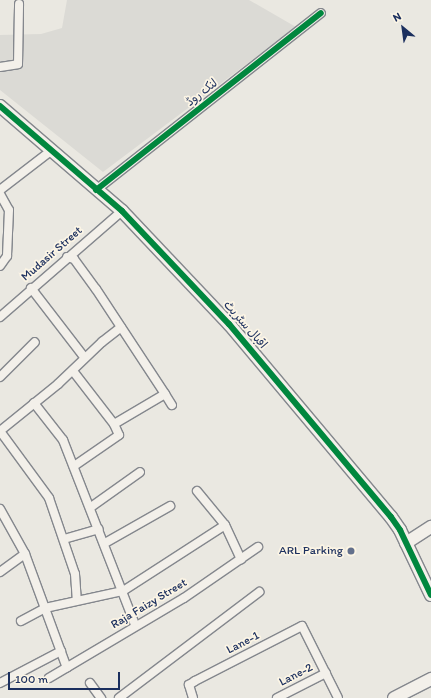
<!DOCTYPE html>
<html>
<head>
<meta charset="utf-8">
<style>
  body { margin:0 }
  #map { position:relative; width:431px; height:698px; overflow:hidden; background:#eae8e1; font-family:Itim,"Playpen Sans Arabic",sans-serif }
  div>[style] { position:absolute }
  .built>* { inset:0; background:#dbdad5 }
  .roads { filter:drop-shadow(1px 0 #84878d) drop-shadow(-1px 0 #84878d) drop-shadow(0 1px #84878d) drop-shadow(0 -1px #84878d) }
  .street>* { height:8px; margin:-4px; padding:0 4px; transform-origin:4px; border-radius:4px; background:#f3f0ea }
  .secondary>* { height:12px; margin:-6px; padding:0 6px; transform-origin:6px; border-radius:6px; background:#f3f0ea }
  .cycleway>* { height:6px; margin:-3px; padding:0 3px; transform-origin:3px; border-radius:3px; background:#00873e }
  .dots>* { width:11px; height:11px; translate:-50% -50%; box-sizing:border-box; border:2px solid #fcf5e5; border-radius:50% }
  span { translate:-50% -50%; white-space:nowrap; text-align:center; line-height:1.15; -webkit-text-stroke:3.5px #fcf5e5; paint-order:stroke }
  .street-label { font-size:12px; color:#1b2f5e }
  .poi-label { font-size:12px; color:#1b2f5e }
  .right { translate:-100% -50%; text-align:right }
  .north { position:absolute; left:383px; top:8px; width:40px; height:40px; -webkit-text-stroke:3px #fcf5e5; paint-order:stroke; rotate:331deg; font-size:11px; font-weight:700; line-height:16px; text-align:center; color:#1b2f5e }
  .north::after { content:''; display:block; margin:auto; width:14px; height:18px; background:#1b2f5e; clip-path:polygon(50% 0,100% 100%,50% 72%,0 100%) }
  .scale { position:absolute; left:8px; top:672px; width:112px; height:18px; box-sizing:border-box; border:2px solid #1b2f5e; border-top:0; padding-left:5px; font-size:12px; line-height:14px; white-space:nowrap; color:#1b2f5e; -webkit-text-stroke:3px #fcf5e5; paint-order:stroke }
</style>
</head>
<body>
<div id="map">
  <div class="built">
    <i style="clip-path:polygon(67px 0,249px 0,296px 27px,103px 172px,0 90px,0 35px,41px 34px,62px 28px)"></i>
  </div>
  <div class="roads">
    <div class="street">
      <i style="left:0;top:67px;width:18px;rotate:-9deg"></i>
      <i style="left:18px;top:64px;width:60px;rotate:-89deg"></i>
      <i style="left:0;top:190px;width:66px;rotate:-37.6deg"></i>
      <i style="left:96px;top:190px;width:286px;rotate:-38.2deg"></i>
      <i style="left:0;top:194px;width:18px;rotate:61deg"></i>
      <i style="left:9px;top:210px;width:46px;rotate:92.5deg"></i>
      <i style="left:7px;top:256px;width:12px;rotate:125deg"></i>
      <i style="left:67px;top:257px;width:7px;rotate:16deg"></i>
      <i style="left:74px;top:259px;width:37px;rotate:54deg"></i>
      <i style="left:96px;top:289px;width:126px;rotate:56.7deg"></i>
      <i style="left:165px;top:394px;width:59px;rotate:149.5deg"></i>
      <i style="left:31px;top:288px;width:88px;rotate:52.4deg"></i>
      <i style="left:0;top:317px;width:162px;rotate:-41deg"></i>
      <i style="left:73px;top:371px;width:67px;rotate:52.3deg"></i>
      <i style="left:114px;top:424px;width:12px;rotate:66deg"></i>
      <i style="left:119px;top:435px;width:55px;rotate:145.4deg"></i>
      <i style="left:0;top:377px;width:49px;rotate:-45deg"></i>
      <i style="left:165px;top:394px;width:13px;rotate:58deg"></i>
      <i style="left:34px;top:403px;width:47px;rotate:51.9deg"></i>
      <i style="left:63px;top:440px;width:199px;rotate:68.7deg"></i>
      <i style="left:0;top:431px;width:83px;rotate:53.8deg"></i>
      <i style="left:49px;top:498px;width:80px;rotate:71.1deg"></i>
      <i style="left:75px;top:574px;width:26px;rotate:86deg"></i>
      <i style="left:0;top:431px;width:75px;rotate:-39deg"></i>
      <i style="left:58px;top:384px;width:61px;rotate:-43.7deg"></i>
      <i style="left:102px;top:342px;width:24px;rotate:-38deg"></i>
      <i style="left:197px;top:491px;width:44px;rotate:50.5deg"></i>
      <i style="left:225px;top:525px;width:38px;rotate:65deg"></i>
      <i style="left:91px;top:507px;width:60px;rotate:-35.5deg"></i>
      <i style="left:0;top:509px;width:51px;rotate:60.9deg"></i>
      <i style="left:25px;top:554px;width:121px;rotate:69.8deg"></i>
      <i style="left:64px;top:539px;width:36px;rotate:-16deg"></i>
      <i style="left:105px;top:543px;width:75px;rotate:-29.6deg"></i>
      <i style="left:0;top:572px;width:31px;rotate:-36deg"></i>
      <i style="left:21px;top:621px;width:27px;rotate:-28deg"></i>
      <i style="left:45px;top:608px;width:80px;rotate:-12.3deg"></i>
      <i style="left:123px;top:591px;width:121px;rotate:-32.9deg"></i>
      <i style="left:49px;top:678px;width:157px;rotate:-30.7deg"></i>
      <i style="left:184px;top:598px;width:90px;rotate:-34.6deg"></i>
      <i style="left:0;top:683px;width:69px;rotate:-27.7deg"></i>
      <i style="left:90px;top:683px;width:19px;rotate:54deg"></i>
      <i style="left:119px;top:698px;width:176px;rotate:-37.1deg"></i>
      <i style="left:193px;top:698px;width:14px;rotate:-107deg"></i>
      <i style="left:189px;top:685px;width:7px;rotate:-34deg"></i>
      <i style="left:195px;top:681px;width:120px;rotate:-27.2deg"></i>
      <i style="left:302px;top:626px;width:80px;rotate:63.4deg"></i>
      <i style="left:277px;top:698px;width:55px;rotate:-27deg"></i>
    </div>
    <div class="secondary">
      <i style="left:0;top:106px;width:161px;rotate:40.7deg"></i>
      <i style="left:122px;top:211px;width:156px;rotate:46.6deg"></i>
      <i style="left:229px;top:324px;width:252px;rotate:50deg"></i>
      <i style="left:391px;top:517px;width:16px;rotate:55deg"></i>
      <i style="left:400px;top:530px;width:72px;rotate:64.5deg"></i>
      <i style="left:406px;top:543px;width:30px;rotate:-33deg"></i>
      <i style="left:394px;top:698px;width:42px;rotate:-27.2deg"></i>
    </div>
  </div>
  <div class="cycleway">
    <i style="left:0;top:106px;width:161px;rotate:40.7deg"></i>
    <i style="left:122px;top:211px;width:156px;rotate:46.6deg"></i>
    <i style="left:229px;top:324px;width:252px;rotate:50deg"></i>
    <i style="left:391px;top:517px;width:16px;rotate:55deg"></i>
    <i style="left:400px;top:530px;width:72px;rotate:64.5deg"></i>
    <i style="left:96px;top:190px;width:286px;rotate:-38.2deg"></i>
  </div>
  <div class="dots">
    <i style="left:351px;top:551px;background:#63708c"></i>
  </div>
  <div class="street-label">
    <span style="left:202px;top:93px;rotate:-38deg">لنک روڈ</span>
    <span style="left:52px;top:254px;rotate:-41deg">Mudasir Street</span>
    <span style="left:245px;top:325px;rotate:49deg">اقبال سٹریٹ</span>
    <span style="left:149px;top:604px;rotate:-31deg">Raja Faizy Street</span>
    <span style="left:243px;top:643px;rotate:-27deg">Lane-1</span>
    <span style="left:296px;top:675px;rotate:-27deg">Lane-2</span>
  </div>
  <div class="poi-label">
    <span class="right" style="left:343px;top:551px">ARL Parking</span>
  </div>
  <div class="north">N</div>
  <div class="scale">100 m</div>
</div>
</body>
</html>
